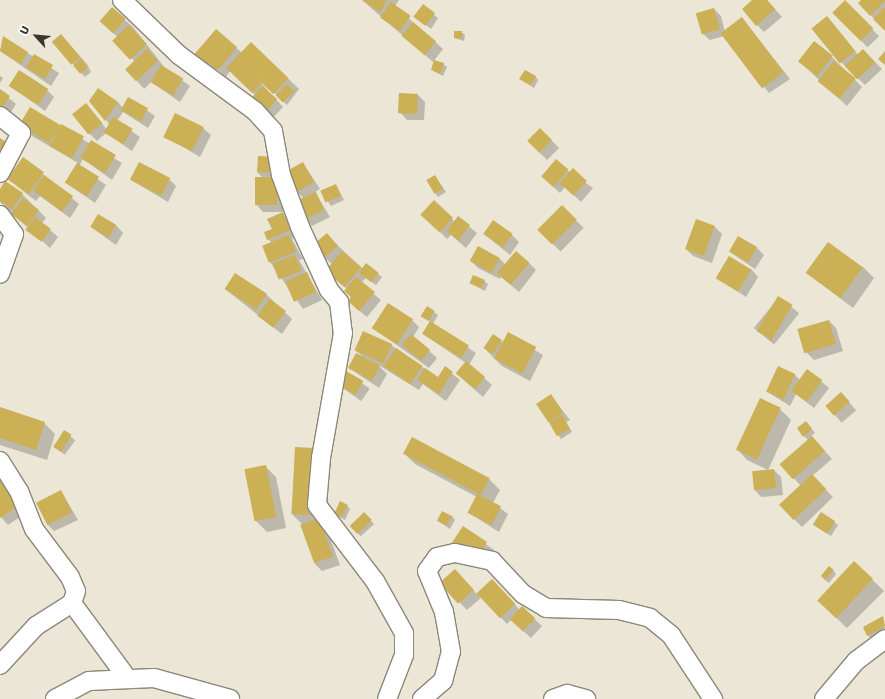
<!DOCTYPE html>
<html>
<head>
<meta charset="utf-8">
<style>
  body { margin:0 }
  #map { position:relative; width:885px; height:699px; overflow:hidden; background:#ebe6d6; font-family:Rubik,sans-serif }
  div>[style] { position:absolute }
  .shadow>* { inset:0; background:#0003; transform-origin:0 0 }
  .building>* { inset:0; background:#cbb055; transform-origin:0 0 }
  .roads { filter:drop-shadow(1px 0 #8c8779) drop-shadow(-1px 0 #8c8779) drop-shadow(0 1px #8c8779) drop-shadow(0 -1px #8c8779) }
  .street>* { height:18px; margin:-9px; padding:0 9px; transform-origin:9px; border-radius:9px; background:#fff }
  span { translate:-50% -50%; white-space:nowrap; text-align:center; line-height:1.15; -webkit-text-stroke:4px #fff; paint-order:stroke }
  .north { position:absolute; left:16px; top:16px; width:40px; height:40px; -webkit-text-stroke:3px #fff; paint-order:stroke; rotate:297deg; font-size:11px; font-weight:700; line-height:16px; text-align:center; color:#38362f }
  .north::after { content:''; display:block; margin:auto; width:14px; height:18px; background:#38362f; clip-path:polygon(50% 0,100% 100%,50% 72%,0 100%) }
</style>
</head>
<body>
<div id="map">
  <div class="shadow">
    <i style="clip-path:polygon(362px 0,399px 0,395px 6px,443px 49px,433px 62px)"></i>
    <i style="clip-path:polygon(754px 0,767px 0,782px 17px,764px 32px,757px 25px)"></i>
    <i style="clip-path:polygon(862px 0,885px 0,885px 30px,859px 3px)"></i>
    <i style="left:845px;top:1px;width:49px;height:16px;rotate:46deg"></i>
    <i style="clip-path:polygon(423px 6px,438px 18px,431px 29px,419px 20px)"></i>
    <i style="clip-path:polygon(112px 9px,133px 27px,165px 68px,190px 86px,180px 102px,151px 82px,144px 89px,137px 81px,135px 62px,114px 41px,118px 37px,108px 29px)"></i>
    <i style="clip-path:polygon(714px 9px,721px 16px,725px 32px,742px 18px,790px 79px,769px 93px,724px 36px,710px 40px,702px 33px)"></i>
    <i style="clip-path:polygon(834px 25px,858px 55px,863px 50px,882px 69px,865px 85px,841px 62px)"></i>
    <i style="clip-path:polygon(216px 30px,242px 53px,251px 43px,299px 89px,287px 105px,240px 60px,283px 107px,271px 120px,255px 95px,230px 71px,226px 77px,217px 69px,212px 75px,200px 64px)"></i>
    <i style="clip-path:polygon(461px 32px,465px 35px,464px 41px,454px 38px)"></i>
    <i style="clip-path:polygon(61px 35px,87px 64px,91px 72px,85px 77px,53px 42px)"></i>
    <i style="clip-path:polygon(4px 38px,59px 73px,51px 86px,0 51px)"></i>
    <i style="clip-path:polygon(832px 57px,862px 87px,847px 106px,799px 61px)"></i>
    <i style="clip-path:polygon(443px 64px,447px 67px,443px 76px,432px 70px)"></i>
    <i style="clip-path:polygon(0 76px,3px 78px,0 83px)"></i>
    <i style="clip-path:polygon(535px 76px,538px 80px,534px 88px,520px 79px)"></i>
    <i style="clip-path:polygon(10px 86px,47px 90px,54px 97px,45px 111px)"></i>
    <i style="clip-path:polygon(0 91px,16px 104px,6px 120px,0 116px)"></i>
    <i style="clip-path:polygon(400px 94px,418px 95px,425px 102px,424px 120px,407px 120px,400px 112px)"></i>
    <i style="clip-path:polygon(129px 98px,155px 116px,148px 128px,123px 112px,117px 121px,140px 137px,132px 151px,106px 133px,97px 141px,89px 133px,93px 112px,107px 130px,110px 125px,90px 101px,118px 102px,123px 108px)"></i>
    <i style="clip-path:polygon(31px 108px,122px 163px,112px 180px,83px 159px,79px 166px,106px 185px,95px 203px,66px 183px,78px 163px,27px 133px)"></i>
    <i style="clip-path:polygon(203px 128px,211px 135px,200px 157px,165px 136px)"></i>
    <i style="left:540px;top:129px;width:27px;height:17px;rotate:45deg"></i>
    <i style="clip-path:polygon(259px 157px,284px 185px,283px 212px,263px 212px,256px 204px,263px 178px,257px 172px)"></i>
    <i style="clip-path:polygon(23px 158px,79px 204px,70px 218px,40px 196px,36px 201px,8px 179px)"></i>
    <i style="clip-path:polygon(303px 163px,320px 189px,315px 192px,330px 217px,312px 226px,304px 219px,304px 199px,296px 191px)"></i>
    <i style="clip-path:polygon(567px 170px,593px 188px,581px 202px,565px 187px,560px 193px,549px 183px)"></i>
    <i style="clip-path:polygon(435px 176px,446px 192px,438px 197px,435px 193px)"></i>
    <i style="clip-path:polygon(169px 179px,176px 186px,168px 202px,131px 180px)"></i>
    <i style="clip-path:polygon(336px 185px,344px 200px,331px 206px,322px 192px)"></i>
    <i style="clip-path:polygon(0 191px,22px 194px,46px 218px,42px 223px,58px 237px,50px 248px,0 202px)"></i>
    <i style="clip-path:polygon(434px 201px,455px 222px,459px 218px,477px 233px,466px 248px,451px 235px,447px 239px,422px 214px)"></i>
    <i style="left:562px;top:207px;width:30px;height:33px;rotate:44deg"></i>
    <i style="clip-path:polygon(283px 213px,297px 237px,292px 239px,303px 259px,299px 260px,322px 300px,303px 309px,270px 262px,272px 243px,268px 239px)"></i>
    <i style="clip-path:polygon(696px 220px,715px 227px,722px 234px,712px 263px,693px 256px,686px 249px)"></i>
    <i style="clip-path:polygon(116px 225px,123px 233px,116px 245px,91px 227px)"></i>
    <i style="clip-path:polygon(484px 234px,512px 235px,519px 242px,510px 255px)"></i>
    <i style="clip-path:polygon(334px 242px,363px 269px,366px 265px,382px 277px,376px 285px,366px 278px,361px 283px,381px 300px,367px 317px,356px 308px,347px 289px,327px 272px,333px 265px,324px 257px)"></i>
    <i style="clip-path:polygon(756px 247px,764px 255px,755px 269px,730px 252px)"></i>
    <i style="clip-path:polygon(500px 259px,506px 265px,529px 263px,536px 270px,519px 292px,501px 277px,500px 279px,478px 268px,471px 261px)"></i>
    <i style="clip-path:polygon(863px 267px,874px 278px,853px 308px,808px 274px)"></i>
    <i style="clip-path:polygon(751px 269px,758px 277px,746px 297px,718px 278px)"></i>
    <i style="clip-path:polygon(235px 274px,267px 295px,292px 319px,282px 334px,225px 289px)"></i>
    <i style="clip-path:polygon(484px 281px,488px 284px,485px 291px,470px 283px)"></i>
    <i style="left:779px;top:297px;width:26px;height:40px;rotate:39deg"></i>
    <i style="clip-path:polygon(427px 307px,438px 315px,433px 324px,476px 353px,469px 365px,492px 385px,483px 397px,457px 374px,466px 363px,423px 334px,431px 322px,422px 316px)"></i>
    <i style="clip-path:polygon(412px 320px,419px 327px,413px 337px,437px 358px,429px 368px,373px 328px)"></i>
    <i style="clip-path:polygon(829px 321px,836px 328px,843px 351px,814px 360px,807px 353px)"></i>
    <i style="clip-path:polygon(508px 334px,543px 355px,530px 381px,502px 366px,485px 349px,501px 341px,503px 343px)"></i>
    <i style="clip-path:polygon(391px 345px,438px 378px,445px 368px,460px 380px,446px 401px,423px 384px,419px 390px,377px 364px,387px 374px,379px 388px,349px 368px,362px 356px,355px 350px)"></i>
    <i style="clip-path:polygon(807px 370px,829px 388px,814px 408px,796px 394px,790px 406px,766px 391px,794px 374px,800px 380px)"></i>
    <i style="left:346px;top:372px;width:29px;height:15px;rotate:35deg"></i>
    <i style="left:841px;top:393px;width:23px;height:19px;rotate:49deg"></i>
    <i style="clip-path:polygon(551px 396px,570px 420px,566px 422px,572px 432px,561px 439px,538px 405px)"></i>
    <i style="clip-path:polygon(0 409px,44px 423px,55px 434px,47px 460px,0 445px)"></i>
    <i style="clip-path:polygon(780px 409px,791px 420px,768px 470px,747px 460px,737px 449px)"></i>
    <i style="clip-path:polygon(809px 426px,815px 433px,811px 436px,832px 459px,812px 476px,833px 497px,802px 527px,781px 506px,801px 486px,781px 464px,808px 440px,804px 436px)"></i>
    <i style="left:64px;top:432px;width:14px;height:18px;rotate:36deg"></i>
    <i style="clip-path:polygon(296px 448px,313px 449px,324px 460px,326px 527px,340px 565px,322px 571px,315px 564px,303px 525px,292px 514px)"></i>
    <i style="clip-path:polygon(404px 453px,489px 479px,500px 490px,493px 503px,508px 514px,499px 532px,469px 513px,477px 497px,415px 464px)"></i>
    <i style="clip-path:polygon(265px 466px,276px 477px,286px 528px,267px 532px,256px 521px,245px 470px)"></i>
    <i style="clip-path:polygon(774px 470px,781px 477px,783px 495px,761px 497px,754px 489px,753px 472px)"></i>
    <i style="clip-path:polygon(0 480px,26px 513px,8px 525px,0 516px)"></i>
    <i style="clip-path:polygon(61px 491px,78px 520px,54px 531px,47px 524px)"></i>
    <i style="clip-path:polygon(347px 506px,350px 509px,345px 520px,335px 514px)"></i>
    <i style="left:364px;top:513px;width:15px;height:18px;rotate:48deg"></i>
    <i style="clip-path:polygon(452px 516px,455px 520px,450px 529px,438px 521px)"></i>
    <i style="clip-path:polygon(834px 522px,838px 525px,831px 536px,814px 525px)"></i>
    <i style="clip-path:polygon(463px 527px,494px 550px,488px 559px,459px 551px)"></i>
    <i style="clip-path:polygon(854px 562px,884px 591px,847px 628px,829px 611px)"></i>
    <i style="clip-path:polygon(833px 570px,836px 574px,829px 583px,825px 580px)"></i>
    <i style="clip-path:polygon(455px 571px,477px 594px,492px 580px,520px 610px,522px 608px,542px 626px,531px 638px,511px 620px,507px 624px,482px 597px,467px 610px,441px 583px)"></i>
    <i style="clip-path:polygon(883px 617px,885px 631px,871px 639px,868px 635px)"></i>
  </div>
  <div class="building">
    <i style="clip-path:polygon(362px 0,387px 0,380px 12px)"></i>
    <i style="clip-path:polygon(752px 0,767px 0,775px 9px,756px 26px,742px 9px)"></i>
    <i style="left:845px;top:0;width:40px;height:18px;rotate:45deg"></i>
    <i style="clip-path:polygon(861px 0,885px 0,885px 1px,870px 16px,858px 3px)"></i>
    <i style="left:391px;top:2px;width:24px;height:19px;rotate:35deg"></i>
    <i style="left:423px;top:4px;width:15px;height:16px;rotate:37deg"></i>
    <i style="left:112px;top:7px;width:18px;height:19px;rotate:41deg"></i>
    <i style="clip-path:polygon(885px 7px,885px 31px,873px 19px)"></i>
    <i style="left:714px;top:8px;width:22px;height:19px;rotate:74deg"></i>
    <i style="left:827px;top:16px;width:45px;height:20px;rotate:51deg"></i>
    <i style="left:742px;top:17px;width:69px;height:27px;rotate:53deg"></i>
    <i style="left:413px;top:22px;width:30px;height:18px;rotate:40deg"></i>
    <i style="left:129px;top:25px;width:26px;height:23px;rotate:47deg"></i>
    <i style="clip-path:polygon(216px 29px,237px 47px,218px 70px,209px 63px,204px 68px,192px 57px)"></i>
    <i style="left:454px;top:31px;width:8px;height:7px"></i>
    <i style="left:61px;top:34px;width:30px;height:12px;rotate:50deg"></i>
    <i style="clip-path:polygon(3px 36px,28px 52px,21px 64px,0 51px)"></i>
    <i style="left:814px;top:41px;width:24px;height:26px;rotate:38deg"></i>
    <i style="left:251px;top:42px;width:52px;height:22px;rotate:44deg"></i>
    <i style="left:147px;top:49px;width:16px;height:30px;rotate:47deg"></i>
    <i style="left:863px;top:49px;width:18px;height:25px;rotate:47deg"></i>
    <i style="clip-path:polygon(885px 51px,885px 65px,878px 59px)"></i>
    <i style="left:34px;top:54px;width:22px;height:16px;rotate:30deg"></i>
    <i style="left:236px;top:58px;width:36px;height:14px;rotate:44deg"></i>
    <i style="left:81px;top:59px;width:11px;height:10px;rotate:52deg"></i>
    <i style="clip-path:polygon(434px 60px,444px 63px,440px 74px,431px 70px)"></i>
    <i style="left:834px;top:61px;width:28px;height:26px;rotate:39deg"></i>
    <i style="left:161px;top:65px;width:26px;height:20px;rotate:31deg"></i>
    <i style="left:19px;top:70px;width:35px;height:19px;rotate:33deg"></i>
    <i style="clip-path:polygon(525px 70px,536px 76px,530px 85px,519px 79px)"></i>
    <i style="left:287px;top:84px;width:10px;height:16px;rotate:45deg"></i>
    <i style="left:262px;top:86px;width:20px;height:19px;rotate:41deg"></i>
    <i style="clip-path:polygon(98px 88px,118px 102px,105px 121px,89px 101px)"></i>
    <i style="clip-path:polygon(0 89px,10px 96px,0 111px)"></i>
    <i style="left:399px;top:93px;width:19px;height:20px;rotate:3deg"></i>
    <i style="left:128px;top:97px;width:23px;height:15px;rotate:29deg"></i>
    <i style="left:86px;top:103px;width:26px;height:18px;rotate:51deg"></i>
    <i style="left:30px;top:107px;width:35px;height:21px;rotate:31deg"></i>
    <i style="left:175px;top:113px;width:32px;height:27px;rotate:26deg"></i>
    <i style="left:113px;top:117px;width:23px;height:18px;rotate:31deg"></i>
    <i style="left:61px;top:124px;width:26px;height:25px;rotate:28deg"></i>
    <i style="left:540px;top:128px;width:17px;height:18px;rotate:45deg"></i>
    <i style="clip-path:polygon(0 138px,13px 147px,0 168px)"></i>
    <i style="left:91px;top:140px;width:29px;height:21px;rotate:31deg"></i>
    <i style="left:258px;top:156px;width:17px;height:16px;rotate:3deg"></i>
    <i style="left:23px;top:157px;width:26px;height:27px;rotate:36deg"></i>
    <i style="left:556px;top:159px;width:16px;height:23px;rotate:40deg"></i>
    <i style="left:139px;top:162px;width:35px;height:20px;rotate:27deg"></i>
    <i style="left:303px;top:162px;width:23px;height:20px;rotate:61deg"></i>
    <i style="left:77px;top:163px;width:26px;height:23px;rotate:32deg"></i>
    <i style="left:573px;top:168px;width:19px;height:20px;rotate:43deg"></i>
    <i style="left:44px;top:175px;width:36px;height:19px;rotate:36deg"></i>
    <i style="left:435px;top:175px;width:16px;height:10px;rotate:60deg"></i>
    <i style="left:255px;top:177px;width:22px;height:28px"></i>
    <i style="clip-path:polygon(5px 181px,23px 193px,12px 209px,0 201px,0 189px)"></i>
    <i style="left:336px;top:184px;width:13px;height:17px;rotate:67deg"></i>
    <i style="left:316px;top:192px;width:20px;height:22px;rotate:66deg"></i>
    <i style="left:23px;top:198px;width:20px;height:20px;rotate:37deg"></i>
    <i style="left:434px;top:200px;width:26px;height:20px;rotate:43deg"></i>
    <i style="left:562px;top:205px;width:21px;height:35px;rotate:45deg"></i>
    <i style="clip-path:polygon(283px 212px,290px 230px,267px 240px,264px 232px,272px 229px,267px 219px)"></i>
    <i style="left:98px;top:214px;width:21px;height:15px;rotate:31deg"></i>
    <i style="left:458px;top:216px;width:15px;height:19px;rotate:37deg"></i>
    <i style="left:35px;top:217px;width:20px;height:16px;rotate:37deg"></i>
    <i style="left:696px;top:219px;width:20px;height:32px;rotate:20deg"></i>
    <i style="left:493px;top:220px;width:24px;height:17px;rotate:35deg"></i>
    <i style="left:327px;top:233px;width:17px;height:18px;rotate:50deg"></i>
    <i style="left:289px;top:235px;width:18px;height:29px;rotate:68deg"></i>
    <i style="left:738px;top:236px;width:22px;height:18px;rotate:30deg"></i>
    <i style="left:828px;top:242px;width:43px;height:38px;rotate:36deg"></i>
    <i style="left:478px;top:246px;width:25px;height:17px;rotate:29deg"></i>
    <i style="left:342px;top:251px;width:25px;height:26px;rotate:40deg"></i>
    <i style="left:516px;top:251px;width:18px;height:29px;rotate:41deg"></i>
    <i style="left:295px;top:255px;width:17px;height:24px;rotate:69deg"></i>
    <i style="left:729px;top:256px;width:26px;height:26px;rotate:31deg"></i>
    <i style="left:366px;top:263px;width:16px;height:12px;rotate:38deg"></i>
    <i style="left:307px;top:272px;width:22px;height:24px;rotate:66deg"></i>
    <i style="left:235px;top:273px;width:38px;height:19px;rotate:33deg"></i>
    <i style="left:473px;top:275px;width:13px;height:9px;rotate:23deg"></i>
    <i style="clip-path:polygon(356px 277px,375px 292px,359px 311px,348px 301px,351px 297px,344px 291px)"></i>
    <i style="left:778px;top:296px;width:17px;height:41px;rotate:31deg"></i>
    <i style="left:270px;top:299px;width:20px;height:21px;rotate:37deg"></i>
    <i style="left:388px;top:303px;width:30px;height:30px;rotate:33deg"></i>
    <i style="left:427px;top:306px;width:9px;height:12px;rotate:32deg"></i>
    <i style="left:829px;top:320px;width:25px;height:33px;rotate:74deg"></i>
    <i style="left:430px;top:321px;width:46px;height:15px;rotate:32deg"></i>
    <i style="left:363px;top:331px;width:32px;height:21px;rotate:24deg"></i>
    <i style="left:508px;top:332px;width:32px;height:30px;rotate:28deg"></i>
    <i style="left:411px;top:334px;width:25px;height:14px;rotate:40deg"></i>
    <i style="left:493px;top:334px;width:11px;height:17px;rotate:34deg"></i>
    <i style="left:396px;top:348px;width:32px;height:22px;rotate:34deg"></i>
    <i style="left:356px;top:353px;width:27px;height:17px;rotate:28deg"></i>
    <i style="left:466px;top:361px;width:25px;height:16px;rotate:40deg"></i>
    <i style="clip-path:polygon(445px 366px,453px 372px,439px 394px,417px 380px,425px 368px,438px 377px)"></i>
    <i style="left:778px;top:366px;width:19px;height:28px;rotate:25deg"></i>
    <i style="left:807px;top:369px;width:19px;height:27px;rotate:36deg"></i>
    <i style="left:346px;top:371px;width:20px;height:16px;rotate:30deg"></i>
    <i style="left:841px;top:392px;width:13px;height:21px;rotate:48deg"></i>
    <i style="left:551px;top:394px;width:22px;height:18px;rotate:56deg"></i>
    <i style="left:760px;top:398px;width:23px;height:57px;rotate:25deg"></i>
    <i style="clip-path:polygon(0 407px,45px 422px,36px 450px,0 438px)"></i>
    <i style="left:562px;top:415px;width:16px;height:15px;rotate:60deg"></i>
    <i style="clip-path:polygon(806px 421px,812px 429px,803px 437px,797px 428px)"></i>
    <i style="left:64px;top:430px;width:9px;height:20px;rotate:32deg"></i>
    <i style="left:812px;top:436px;width:20px;height:43px;rotate:49deg"></i>
    <i style="left:412px;top:437px;width:88px;height:19px;rotate:28deg"></i>
    <i style="left:295px;top:447px;width:18px;height:67px;rotate:3deg"></i>
    <i style="left:266px;top:465px;width:53px;height:22px;rotate:79deg"></i>
    <i style="left:774px;top:469px;width:19px;height:22px;rotate:84deg"></i>
    <i style="left:812px;top:474px;width:21px;height:45px;rotate:47deg"></i>
    <i style="clip-path:polygon(0 476px,19px 505px,0 518px)"></i>
    <i style="left:61px;top:490px;width:25px;height:28px;rotate:63deg"></i>
    <i style="left:477px;top:494px;width:27px;height:21px;rotate:27deg"></i>
    <i style="clip-path:polygon(340px 501px,348px 505px,341px 517px,334px 514px)"></i>
    <i style="left:442px;top:511px;width:11px;height:11px;rotate:27deg"></i>
    <i style="left:364px;top:512px;width:11px;height:20px;rotate:45deg"></i>
    <i style="left:821px;top:512px;width:17px;height:15px;rotate:33deg"></i>
    <i style="left:319px;top:518px;width:41px;height:20px;rotate:70deg"></i>
    <i style="clip-path:polygon(463px 526px,487px 542px,481px 552px,468px 544px,463px 552px,451px 544px)"></i>
    <i style="left:854px;top:561px;width:26px;height:54px;rotate:43deg"></i>
    <i style="left:829px;top:566px;width:6px;height:13px;rotate:39deg"></i>
    <i style="left:455px;top:569px;width:28px;height:21px;rotate:48deg"></i>
    <i style="left:492px;top:579px;width:34px;height:21px;rotate:47deg"></i>
    <i style="left:522px;top:606px;width:18px;height:18px;rotate:43deg"></i>
    <i style="clip-path:polygon(883px 616px,885px 626px,867px 636px,863px 627px)"></i>
  </div>
  <div class="roads">
    <div class="street">
      <i style="left:122px;top:0;width:79px;rotate:44deg"></i>
      <i style="left:179px;top:55px;width:94px;rotate:36.4deg"></i>
      <i style="left:255px;top:111px;width:27px;rotate:48deg"></i>
      <i style="left:273px;top:131px;width:45px;rotate:79.7deg"></i>
      <i style="left:281px;top:175px;width:55px;rotate:69.9deg"></i>
      <i style="left:300px;top:227px;width:69px;rotate:65.3deg"></i>
      <i style="left:329px;top:290px;width:16px;rotate:50deg"></i>
      <i style="left:339px;top:302px;width:31px;rotate:83deg"></i>
      <i style="left:343px;top:333px;width:127px;rotate:100deg"></i>
      <i style="left:321px;top:458px;width:47px;rotate:94.9deg"></i>
      <i style="left:317px;top:505px;width:96px;rotate:52.7deg"></i>
      <i style="left:375px;top:581px;width:60px;rotate:60.9deg"></i>
      <i style="left:404px;top:633px;width:22px;rotate:90deg"></i>
      <i style="left:404px;top:655px;width:47px;rotate:111.1deg"></i>
      <i style="left:0;top:116px;width:27px;rotate:39deg"></i>
      <i style="left:21px;top:133px;width:45px;rotate:117.7deg"></i>
      <i style="left:0;top:215px;width:24px;rotate:54deg"></i>
      <i style="left:14px;top:234px;width:42px;rotate:109.3deg"></i>
      <i style="left:0;top:461px;width:36px;rotate:58deg"></i>
      <i style="left:19px;top:491px;width:41px;rotate:68.5deg"></i>
      <i style="left:34px;top:529px;width:60px;rotate:53.1deg"></i>
      <i style="left:70px;top:577px;width:15px;rotate:67deg"></i>
      <i style="left:76px;top:591px;width:13px;rotate:108deg"></i>
      <i style="left:72px;top:603px;width:43px;rotate:147.4deg"></i>
      <i style="left:36px;top:626px;width:53px;rotate:132.7deg"></i>
      <i style="left:72px;top:603px;width:93px;rotate:53.7deg"></i>
      <i style="left:55px;top:699px;width:38px;rotate:-28deg"></i>
      <i style="left:89px;top:681px;width:65px;rotate:-2.6deg"></i>
      <i style="left:154px;top:678px;width:79px;rotate:15.4deg"></i>
      <i style="left:422px;top:699px;width:28px;rotate:-41deg"></i>
      <i style="left:443px;top:681px;width:30px;rotate:-75deg"></i>
      <i style="left:451px;top:652px;width:41px;rotate:-99.9deg"></i>
      <i style="left:444px;top:612px;width:44px;rotate:-112.5deg"></i>
      <i style="left:427px;top:571px;width:17px;rotate:-54deg"></i>
      <i style="left:437px;top:557px;width:18px;rotate:-13deg"></i>
      <i style="left:455px;top:553px;width:38px;rotate:12deg"></i>
      <i style="left:492px;top:561px;width:45px;rotate:46.8deg"></i>
      <i style="left:523px;top:594px;width:27px;rotate:31deg"></i>
      <i style="left:546px;top:608px;width:73px;rotate:1.6deg"></i>
      <i style="left:619px;top:610px;width:32px;rotate:14deg"></i>
      <i style="left:650px;top:618px;width:27px;rotate:39deg"></i>
      <i style="left:671px;top:635px;width:77px;rotate:56.7deg"></i>
      <i style="left:553px;top:699px;width:15px;rotate:-20deg"></i>
      <i style="left:567px;top:694px;width:20px;rotate:15deg"></i>
      <i style="left:824px;top:699px;width:50px;rotate:-49.9deg"></i>
      <i style="left:856px;top:661px;width:36px;rotate:-37deg"></i>
    </div>
  </div>
  <div class="north">U</div>
</div>
</body>
</html>
